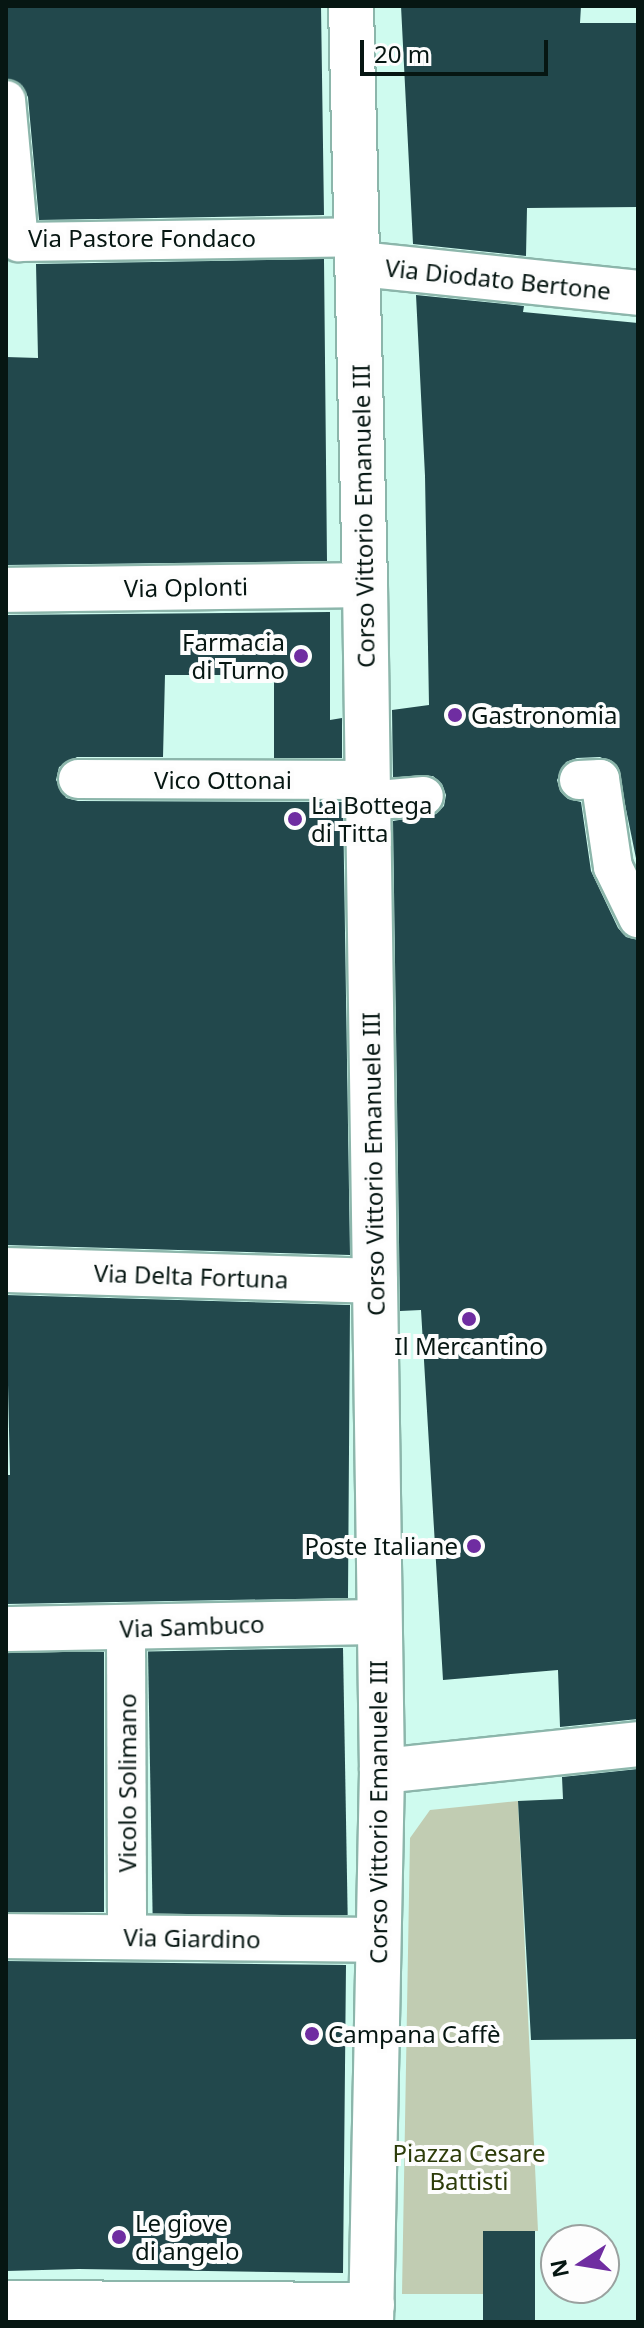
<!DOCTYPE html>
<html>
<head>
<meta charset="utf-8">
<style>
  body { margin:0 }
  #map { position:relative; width:644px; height:2328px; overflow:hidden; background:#cffbef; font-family:"Noto Sans",sans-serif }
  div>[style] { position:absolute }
  .green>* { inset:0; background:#c1ccb2 }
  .building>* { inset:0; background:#22484c; transform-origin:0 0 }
  .roads { filter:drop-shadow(2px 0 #8cb6ab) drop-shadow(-2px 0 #8cb6ab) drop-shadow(0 2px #8cb6ab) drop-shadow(0 -2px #8cb6ab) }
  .service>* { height:38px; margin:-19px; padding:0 19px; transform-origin:19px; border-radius:19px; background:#fff }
  .minor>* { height:44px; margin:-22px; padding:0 22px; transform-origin:22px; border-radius:22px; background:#fff }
  .tertiary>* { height:44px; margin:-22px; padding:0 22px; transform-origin:22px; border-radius:22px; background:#fff }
  .dots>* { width:22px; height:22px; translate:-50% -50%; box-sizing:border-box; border:4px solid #fdfdfd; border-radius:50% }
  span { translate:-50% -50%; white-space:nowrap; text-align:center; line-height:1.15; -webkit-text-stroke:8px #fdfdfd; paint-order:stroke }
  .street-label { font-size:24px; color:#061612 }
  .poi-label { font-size:24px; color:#061612 }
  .right { translate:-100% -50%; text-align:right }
  .left { translate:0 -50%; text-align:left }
  .park-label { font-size:24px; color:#2c3b09 }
  .frame { position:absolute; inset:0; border:8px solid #061612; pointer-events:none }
  .north { position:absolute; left:540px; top:2224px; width:80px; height:80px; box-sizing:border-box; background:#fdfdfd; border:2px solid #9aa19f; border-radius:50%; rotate:258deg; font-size:22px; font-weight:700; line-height:32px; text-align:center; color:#061612 }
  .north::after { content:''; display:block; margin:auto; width:28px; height:36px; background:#6f2da1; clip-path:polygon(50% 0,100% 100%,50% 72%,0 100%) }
  .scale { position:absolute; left:360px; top:40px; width:188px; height:36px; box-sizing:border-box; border:4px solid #061612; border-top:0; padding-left:10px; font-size:24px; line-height:28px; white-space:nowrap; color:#061612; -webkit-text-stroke:6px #fdfdfd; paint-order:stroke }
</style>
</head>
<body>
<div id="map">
  <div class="green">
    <i style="clip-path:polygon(518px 1801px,538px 2231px,483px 2231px,483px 2294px,402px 2294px,410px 1838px,430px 1810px)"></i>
  </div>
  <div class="building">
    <i style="clip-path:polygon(6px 6px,321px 6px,324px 215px,39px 220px,28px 97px,23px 87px,6px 78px)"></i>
    <i style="clip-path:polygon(401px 6px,581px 6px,580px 23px,638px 23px,638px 207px,527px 208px,526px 256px,413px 244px)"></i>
    <i style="clip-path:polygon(324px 259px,327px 561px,6px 565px,6px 357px,38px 358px,36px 264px)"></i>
    <i style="clip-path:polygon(416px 295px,524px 306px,523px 312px,638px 323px,638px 868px,617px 765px,600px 757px,577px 758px,566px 762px,557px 780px,560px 791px,568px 799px,581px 802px,591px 871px,618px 928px,626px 937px,638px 940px,638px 1719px,560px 1727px,558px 1670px,443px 1680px,421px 1310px,400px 1311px,393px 821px,436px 814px,444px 806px,446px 795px,442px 784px,433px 776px,393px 777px,392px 710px,429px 705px,425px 476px)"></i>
    <i style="clip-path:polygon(330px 612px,330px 720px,342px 718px,342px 758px,274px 758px,274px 675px,165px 675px,163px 757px,77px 757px,59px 767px,56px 780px,66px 798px,78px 801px,343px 802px,350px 1255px,6px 1245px,6px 615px)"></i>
    <i style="clip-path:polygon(6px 1295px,350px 1305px,348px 1598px,6px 1604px,6px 1475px,10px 1475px)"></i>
    <i style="left:343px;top:1648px;width:267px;height:195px;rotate:89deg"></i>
    <i style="left:104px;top:1652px;width:260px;height:98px;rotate:90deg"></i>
    <i style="clip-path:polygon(638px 1769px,638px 2039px,531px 2040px,518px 1801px,563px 1799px,562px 1777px)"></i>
    <i style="clip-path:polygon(6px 1961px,346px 1965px,343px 2273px,79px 2269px,6px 2271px)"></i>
    <i style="left:483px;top:2231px;width:52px;height:91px"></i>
  </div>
  <div class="roads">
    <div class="service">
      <i style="left:6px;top:100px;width:143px;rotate:84.8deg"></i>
      <i style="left:19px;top:242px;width:338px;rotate:-0.8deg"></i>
      <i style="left:78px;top:779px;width:290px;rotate:0.2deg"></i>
      <i style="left:579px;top:780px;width:21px;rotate:-3deg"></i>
      <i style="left:600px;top:779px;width:89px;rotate:81.6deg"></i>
      <i style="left:613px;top:867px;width:57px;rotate:63.9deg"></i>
      <i style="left:368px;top:801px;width:56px;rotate:-5.1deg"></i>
      <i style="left:126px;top:1629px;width:309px;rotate:89.8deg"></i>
    </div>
    <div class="minor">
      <i style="left:359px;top:264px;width:281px;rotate:5.9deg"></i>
      <i style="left:6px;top:590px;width:359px;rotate:-0.8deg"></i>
      <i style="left:6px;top:1270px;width:369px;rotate:1.7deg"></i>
      <i style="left:6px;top:1629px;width:372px;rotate:-1.1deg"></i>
      <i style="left:382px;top:1771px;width:257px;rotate:-6deg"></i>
      <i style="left:6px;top:1936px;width:372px;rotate:0.6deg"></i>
      <i style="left:6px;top:2303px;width:366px;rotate:0.3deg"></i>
    </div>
    <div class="tertiary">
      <i style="left:351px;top:6px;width:579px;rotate:88.61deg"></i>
      <i style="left:365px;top:585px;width:1186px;rotate:89.18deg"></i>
      <i style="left:382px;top:1771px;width:551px;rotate:91.14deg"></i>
    </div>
  </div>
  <div class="dots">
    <i style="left:301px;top:656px;background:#6f2da1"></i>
    <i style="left:455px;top:715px;background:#6f2da1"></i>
    <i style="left:295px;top:819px;background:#6f2da1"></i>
    <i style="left:469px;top:1319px;background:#6f2da1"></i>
    <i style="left:474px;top:1546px;background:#6f2da1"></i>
    <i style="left:312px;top:2034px;background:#6f2da1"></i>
    <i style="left:119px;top:2237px;background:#6f2da1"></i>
  </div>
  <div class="street-label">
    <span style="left:142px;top:238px">Via Pastore Fondaco</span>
    <span style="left:498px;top:279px;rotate:6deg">Via Diodato Bertone</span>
    <span style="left:363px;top:516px;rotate:-91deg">Corso Vittorio Emanuele III</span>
    <span style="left:186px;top:587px;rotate:-1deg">Via Oplonti</span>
    <span style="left:223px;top:780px">Vico Ottonai</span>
    <span style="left:373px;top:1164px;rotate:-91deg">Corso Vittorio Emanuele III</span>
    <span style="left:191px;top:1276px;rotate:2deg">Via Delta Fortuna</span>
    <span style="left:192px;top:1626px;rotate:-2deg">Via Sambuco</span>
    <span style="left:127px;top:1783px;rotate:-90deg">Vicolo Solimano</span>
    <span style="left:378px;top:1812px;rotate:-90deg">Corso Vittorio Emanuele III</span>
    <span style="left:192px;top:1938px;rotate:1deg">Via Giardino</span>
  </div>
  <div class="poi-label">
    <span class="right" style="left:285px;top:656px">Farmacia<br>di Turno</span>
    <span class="left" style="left:471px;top:715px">Gastronomia</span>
    <span class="left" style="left:311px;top:819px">La Bottega<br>di Titta</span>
    <span style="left:469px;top:1346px">Il Mercantino</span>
    <span class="right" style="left:458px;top:1546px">Poste Italiane</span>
    <span class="left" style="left:328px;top:2034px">Campana Caffè</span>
    <span class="left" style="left:135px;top:2237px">Le giove<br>di angelo</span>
  </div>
  <div class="park-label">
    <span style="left:469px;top:2167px">Piazza Cesare<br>Battisti</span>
  </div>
  <div class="frame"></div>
  <div class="north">N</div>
  <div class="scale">20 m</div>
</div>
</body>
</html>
